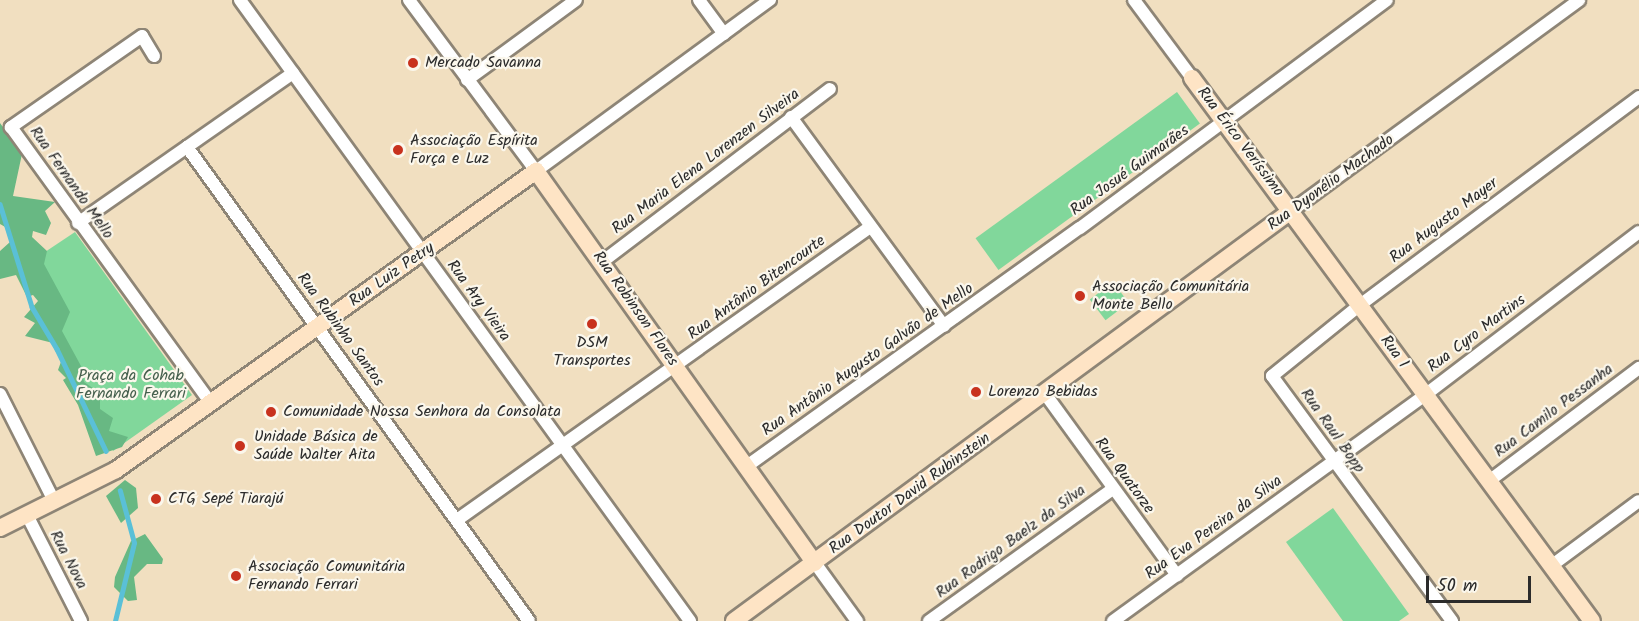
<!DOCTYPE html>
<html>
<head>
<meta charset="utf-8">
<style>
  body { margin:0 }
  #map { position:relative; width:1639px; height:621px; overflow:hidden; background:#f1dfc0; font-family:Kalam,sans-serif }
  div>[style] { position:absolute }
  .green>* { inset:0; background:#81d79b; transform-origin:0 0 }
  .forest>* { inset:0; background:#68b883 }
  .stream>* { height:4.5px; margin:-2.25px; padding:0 2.25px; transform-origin:2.25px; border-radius:2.25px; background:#5ac0d7 }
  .roads { filter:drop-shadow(2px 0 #8e8576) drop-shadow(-2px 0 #8e8576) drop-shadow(0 2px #8e8576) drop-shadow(0 -2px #8e8576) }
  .street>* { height:12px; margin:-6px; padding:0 6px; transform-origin:6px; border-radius:6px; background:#fff }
  .secondary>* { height:16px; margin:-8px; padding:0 8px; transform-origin:8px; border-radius:8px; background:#fee4c5 }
  .dots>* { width:16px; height:16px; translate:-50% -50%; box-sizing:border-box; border:3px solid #fbf7ec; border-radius:50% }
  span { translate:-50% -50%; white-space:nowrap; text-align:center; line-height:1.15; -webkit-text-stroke:4.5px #fbf7ec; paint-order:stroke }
  .poi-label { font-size:16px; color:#2b2b2b }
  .left { translate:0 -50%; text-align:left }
  .street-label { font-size:16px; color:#2b2b2b }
  .park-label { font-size:16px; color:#455f4d }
  .scale { position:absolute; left:1426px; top:576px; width:105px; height:27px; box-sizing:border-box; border:3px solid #2b2b2b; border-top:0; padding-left:8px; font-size:18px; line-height:21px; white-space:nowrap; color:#2b2b2b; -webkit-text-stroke:4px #fbf7ec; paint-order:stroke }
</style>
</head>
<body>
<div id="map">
  <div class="green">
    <i style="left:1177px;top:92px;width:39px;height:249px;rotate:54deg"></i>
    <i style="clip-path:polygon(75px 232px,192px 395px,113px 451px,30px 262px)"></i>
    <i style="left:1113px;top:282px;width:26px;height:29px;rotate:53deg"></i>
    <i style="clip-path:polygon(1333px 508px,1409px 614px,1399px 621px,1343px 621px,1286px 542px)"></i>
  </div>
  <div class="forest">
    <i style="clip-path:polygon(0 123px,22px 154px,13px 196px,55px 202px,45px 211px,51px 223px,46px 235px,33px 231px,32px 237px,47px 251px,44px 264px,70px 312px,62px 331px,81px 366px,84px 382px,100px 393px,100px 409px,113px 418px,109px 431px,128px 437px,122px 447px,96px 456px,78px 405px,63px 380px,66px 378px,58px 370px,62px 359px,53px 343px,25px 336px,35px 323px,24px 317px,38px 301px,33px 295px,27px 297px,16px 275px,0 279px,0 251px,10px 242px,7px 228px,0 224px)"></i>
    <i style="clip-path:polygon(125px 480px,136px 488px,138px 508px,121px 523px,106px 496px)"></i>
    <i style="clip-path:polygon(145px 534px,163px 559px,162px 564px,147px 564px,134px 577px,137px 600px,128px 601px,114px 587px,115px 577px,131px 541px)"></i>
  </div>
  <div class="stream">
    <i style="left:0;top:204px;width:108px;rotate:72.7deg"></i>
    <i style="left:32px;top:307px;width:49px;rotate:59.2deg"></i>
    <i style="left:57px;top:349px;width:113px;rotate:64.3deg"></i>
    <i style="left:115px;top:621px;width:80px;rotate:-76.3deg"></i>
    <i style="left:134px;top:543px;width:54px;rotate:-105.1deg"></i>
  </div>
  <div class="roads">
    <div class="street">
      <i style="left:240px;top:0;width:767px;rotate:54.07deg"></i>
      <i style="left:409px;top:0;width:213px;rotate:53.4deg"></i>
      <i style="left:536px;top:171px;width:290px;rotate:-36.2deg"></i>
      <i style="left:699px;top:0;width:42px;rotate:53.7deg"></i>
      <i style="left:1134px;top:0;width:97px;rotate:53.4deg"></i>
      <i style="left:154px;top:56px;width:23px;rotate:-121deg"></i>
      <i style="left:142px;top:36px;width:160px;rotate:145.2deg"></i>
      <i style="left:11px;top:127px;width:341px;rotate:54.1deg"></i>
      <i style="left:467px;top:80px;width:135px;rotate:-36.3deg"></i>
      <i style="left:791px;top:117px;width:259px;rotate:53.8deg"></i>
      <i style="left:187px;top:147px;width:584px;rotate:54.19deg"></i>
      <i style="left:1291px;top:211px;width:357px;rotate:-36.2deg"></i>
      <i style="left:78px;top:223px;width:262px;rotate:-34.9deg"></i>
      <i style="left:602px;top:262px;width:286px;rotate:-37.2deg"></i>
      <i style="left:0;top:394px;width:120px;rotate:63.2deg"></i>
      <i style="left:1046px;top:395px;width:223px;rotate:54deg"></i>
      <i style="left:747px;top:466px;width:409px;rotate:-35.6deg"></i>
      <i style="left:1080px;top:228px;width:382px;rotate:-36.6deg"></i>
      <i style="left:1489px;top:481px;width:188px;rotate:-37deg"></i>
      <i style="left:27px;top:515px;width:119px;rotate:63deg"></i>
      <i style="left:457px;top:520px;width:506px;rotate:-35.35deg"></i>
      <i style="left:815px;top:563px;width:72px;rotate:54.1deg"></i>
      <i style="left:1551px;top:566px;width:109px;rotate:-36.5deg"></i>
      <i style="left:929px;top:621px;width:226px;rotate:-35.7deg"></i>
      <i style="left:1113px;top:621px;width:385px;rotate:-35.9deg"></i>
      <i style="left:1425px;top:395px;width:269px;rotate:-37.3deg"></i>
      <i style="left:1452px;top:621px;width:304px;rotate:-126.3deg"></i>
      <i style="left:1272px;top:376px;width:113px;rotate:-38.9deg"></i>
      <i style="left:1360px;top:305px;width:348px;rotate:-36.7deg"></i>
    </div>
    <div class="secondary">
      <i style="left:1192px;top:78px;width:674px;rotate:53.62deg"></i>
      <i style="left:0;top:528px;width:130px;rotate:-26.6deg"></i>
      <i style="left:116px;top:470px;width:516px;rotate:-35.45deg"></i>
      <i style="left:536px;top:171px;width:481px;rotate:54.6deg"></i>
      <i style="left:734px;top:621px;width:692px;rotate:-36.36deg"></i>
    </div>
  </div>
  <div class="dots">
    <i style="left:413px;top:63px;background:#c8321e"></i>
    <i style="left:398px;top:150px;background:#c8321e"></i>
    <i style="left:1080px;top:296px;background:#c8321e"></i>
    <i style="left:592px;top:324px;background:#c8321e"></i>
    <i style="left:976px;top:392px;background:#c8321e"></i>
    <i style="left:271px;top:412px;background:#c8321e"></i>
    <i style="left:240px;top:446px;background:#c8321e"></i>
    <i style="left:156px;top:499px;background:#c8321e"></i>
    <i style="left:236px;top:576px;background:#c8321e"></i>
  </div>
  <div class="poi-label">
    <span class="left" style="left:425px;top:63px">Mercado Savanna</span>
    <span class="left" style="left:410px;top:150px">Associação Espírita<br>Força e Luz</span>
    <span class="left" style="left:1092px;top:296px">Associação Comunitária<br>Monte Bello</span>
    <span style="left:592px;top:352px">DSM<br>Transportes</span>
    <span class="left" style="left:988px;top:392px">Lorenzo Bebidas</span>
    <span class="left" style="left:283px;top:412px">Comunidade Nossa Senhora da Consolata</span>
    <span class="left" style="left:254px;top:446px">Unidade Básica de<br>Saúde Walter Aita</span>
    <span class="left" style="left:168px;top:499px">CTG Sepé Tiarajú</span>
    <span class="left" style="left:248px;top:576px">Associação Comunitária<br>Fernando Ferrari</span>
  </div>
  <div class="street-label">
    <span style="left:1240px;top:142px;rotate:53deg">Rua Érico Veríssimo</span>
    <span style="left:706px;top:162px;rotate:-37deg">Rua Maria Elena Lorenzen Silveira</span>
    <span style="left:1130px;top:171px;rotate:-36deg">Rua Josué Guimarães</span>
    <span style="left:71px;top:183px;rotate:55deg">Rua Fernando Mello</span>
    <span style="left:1331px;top:183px;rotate:-36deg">Rua Dyonélio Machado</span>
    <span style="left:1444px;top:221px;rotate:-37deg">Rua Augusto Mayer</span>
    <span style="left:392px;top:275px;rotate:-35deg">Rua Luiz Petry</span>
    <span style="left:757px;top:288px;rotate:-36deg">Rua Antônio Bitencourte</span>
    <span style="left:478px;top:301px;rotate:54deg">Rua Ary Vieira</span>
    <span style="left:635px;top:309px;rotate:55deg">Rua Robinson Flores</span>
    <span style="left:340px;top:330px;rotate:54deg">Rua Rubinho Santos</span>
    <span style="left:1477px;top:334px;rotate:-37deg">Rua Cyro Martins</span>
    <span style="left:1394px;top:352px;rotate:54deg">Rua 1</span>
    <span style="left:868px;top:360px;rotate:-35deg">Rua Antônio Augusto Galvão de Mello</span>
    <span style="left:1554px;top:411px;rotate:-37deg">Rua Camilo Pessanha</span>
    <span style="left:1332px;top:431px;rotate:55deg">Rua Raul Bopp</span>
    <span style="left:1124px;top:476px;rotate:54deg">Rua Quatorze</span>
    <span style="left:910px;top:494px;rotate:-36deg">Rua Doutor David Rubinstein</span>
    <span style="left:1214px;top:528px;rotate:-36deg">Rua Eva Pereira da Silva</span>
    <span style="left:1011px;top:542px;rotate:-36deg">Rua Rodrigo Baelz da Silva</span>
    <span style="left:68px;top:560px;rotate:63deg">Rua Nova</span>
  </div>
  <div class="park-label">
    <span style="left:131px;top:385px">Praça da Cohab<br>Fernando Ferrari</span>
  </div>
  <div class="scale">50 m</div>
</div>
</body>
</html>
